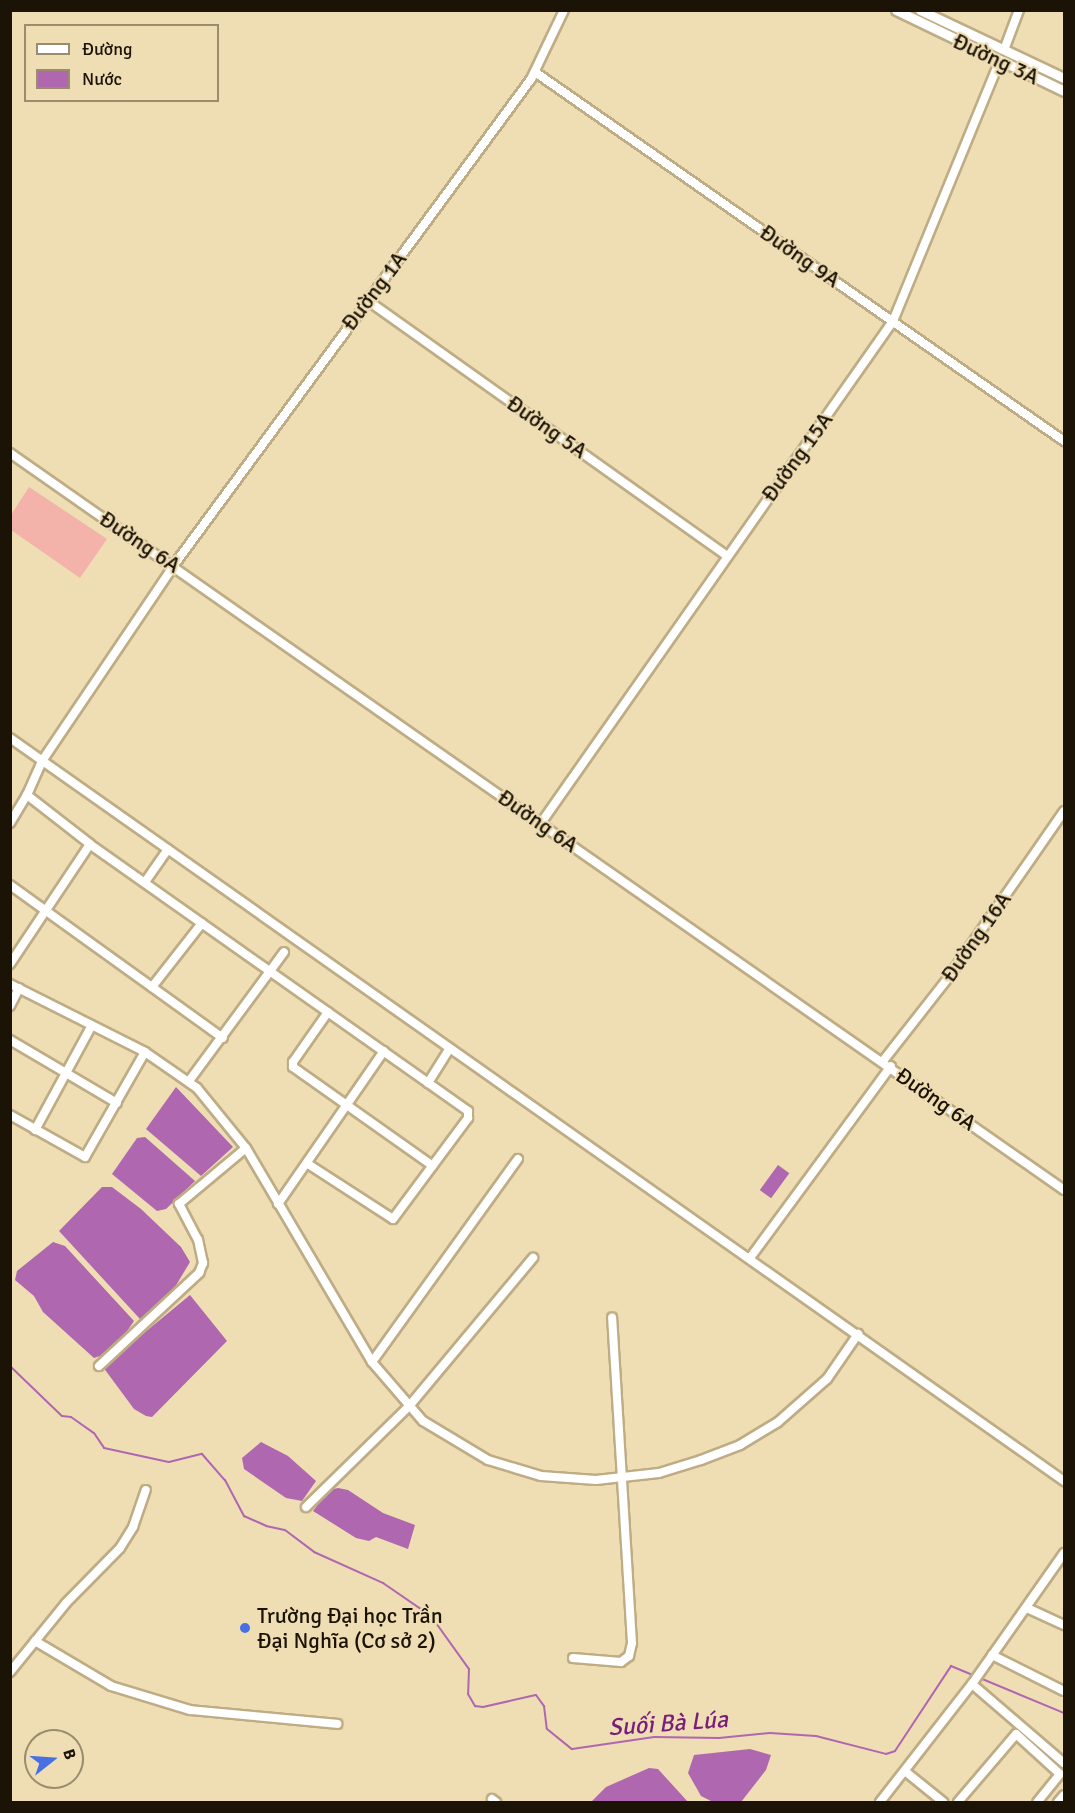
<!DOCTYPE html>
<html>
<head>
<meta charset="utf-8">
<style>
  body { margin:0 }
  #map { position:relative; width:1075px; height:1813px; overflow:hidden; background:#efddb4; font-family:Signika,sans-serif }
  div>[style] { position:absolute }
  .green>* { inset:0; background:#f3b3ab }
  .water>* { inset:0; background:#af67b0; transform-origin:0 0 }
  .stream>* { height:2px; margin:-1px; padding:0 1px; transform-origin:1px; border-radius:1px; background:#af67b0 }
  .roads { filter:drop-shadow(2px 0 #beac85) drop-shadow(-2px 0 #beac85) drop-shadow(0 2px #beac85) drop-shadow(0 -2px #beac85) }
  .minor>* { height:8px; margin:-4px; padding:0 4px; transform-origin:4px; border-radius:4px; background:#fff }
  .tertiary>* { height:9px; margin:-4.5px; padding:0 4.5px; transform-origin:4.5px; border-radius:4.5px; background:#fff }
  .dots>* { width:16px; height:16px; translate:-50% -50%; box-sizing:border-box; border:3px solid #efddb4; border-radius:50% }
  span { translate:-50% -50%; white-space:nowrap; text-align:center; line-height:1.15; -webkit-text-stroke:4.5px #efddb4; paint-order:stroke }
  .street-label { font-size:22px; color:#1b1406 }
  .poi-label { font-size:22px; color:#1b1406 }
  .left { translate:0 -50%; text-align:left }
  .water-label { font-size:24px; color:#771e7b; font-style:italic }
  .frame { position:absolute; inset:0; border:12px solid #1b1406; pointer-events:none }
  .legend { position:absolute; left:24px; top:24px; width:195px; height:78px; box-sizing:border-box; background:#efddb4; border:2px solid #9a8d6e; margin:0; padding:8px 10px; list-style:none; font-size:18px; color:#1b1406 }
  .legend li { display:flex; align-items:center; gap:12px; height:30px }
  .legend b { width:30px; border:2px solid #9a8d6e }
  .north { position:absolute; left:24px; top:1729px; width:60px; height:60px; box-sizing:border-box; background:#efddb4; border:2px solid #9a8d6e; border-radius:50%; rotate:73deg; font-size:16px; font-weight:700; line-height:24px; text-align:center; color:#1b1406 }
  .north::after { content:''; display:block; margin:auto; width:21px; height:27px; background:#4870e2; clip-path:polygon(50% 0,100% 100%,50% 72%,0 100%) }
</style>
</head>
<body>
<div id="map">
  <div class="green">
    <i style="clip-path:polygon(29px 487px,107px 539px,80px 578px,11px 530px,11px 515px)"></i>
  </div>
  <div class="water">
    <i style="clip-path:polygon(176px 1087px,233px 1147px,201px 1176px,146px 1129px)"></i>
    <i style="clip-path:polygon(145px 1137px,195px 1181px,166px 1209px,157px 1211px,112px 1174px,137px 1138px)"></i>
    <i style="left:778px;top:1165px;width:14px;height:31px;rotate:36deg"></i>
    <i style="clip-path:polygon(102px 1187px,112px 1187px,141px 1209px,181px 1247px,190px 1262px,175px 1287px,145px 1318px,140px 1319px,59px 1231px)"></i>
    <i style="clip-path:polygon(53px 1242px,65px 1246px,134px 1321px,123px 1337px,100px 1356px,94px 1358px,43px 1312px,34px 1296px,15px 1280px,17px 1271px)"></i>
    <i style="clip-path:polygon(190px 1295px,227px 1341px,152px 1417px,146px 1416px,134px 1409px,103px 1367px)"></i>
    <i style="clip-path:polygon(261px 1442px,288px 1456px,316px 1481px,302px 1501px,286px 1498px,244px 1469px,242px 1458px)"></i>
    <i style="clip-path:polygon(338px 1488px,348px 1490px,383px 1513px,415px 1525px,408px 1549px,376px 1537px,369px 1541px,356px 1538px,313px 1511px,329px 1490px)"></i>
    <i style="clip-path:polygon(750px 1749px,771px 1755px,766px 1770px,741px 1802px,713px 1802px,701px 1796px,688px 1773px,694px 1755px)"></i>
    <i style="clip-path:polygon(649px 1768px,658px 1769px,688px 1802px,591px 1802px,606px 1787px)"></i>
  </div>
  <div class="stream">
    <i style="left:10px;top:1366px;width:72px;rotate:43.9deg"></i>
    <i style="left:62px;top:1416px;width:9px;rotate:6deg"></i>
    <i style="left:71px;top:1417px;width:28px;rotate:35deg"></i>
    <i style="left:94px;top:1433px;width:18px;rotate:56deg"></i>
    <i style="left:104px;top:1448px;width:66px;rotate:12.2deg"></i>
    <i style="left:169px;top:1462px;width:34px;rotate:-14deg"></i>
    <i style="left:202px;top:1454px;width:35px;rotate:49deg"></i>
    <i style="left:225px;top:1480px;width:41px;rotate:62.2deg"></i>
    <i style="left:244px;top:1516px;width:24px;rotate:24deg"></i>
    <i style="left:266px;top:1526px;width:19px;rotate:12deg"></i>
    <i style="left:285px;top:1530px;width:36px;rotate:37deg"></i>
    <i style="left:314px;top:1552px;width:76px;rotate:24.2deg"></i>
    <i style="left:383px;top:1583px;width:58px;rotate:34.5deg"></i>
    <i style="left:431px;top:1616px;width:65px;rotate:54.4deg"></i>
    <i style="left:469px;top:1669px;width:25px;rotate:92deg"></i>
    <i style="left:468px;top:1694px;width:14px;rotate:60deg"></i>
    <i style="left:475px;top:1706px;width:8px;rotate:7deg"></i>
    <i style="left:483px;top:1707px;width:54px;rotate:-12.8deg"></i>
    <i style="left:536px;top:1695px;width:14px;rotate:54deg"></i>
    <i style="left:544px;top:1706px;width:23px;rotate:83deg"></i>
    <i style="left:547px;top:1729px;width:32px;rotate:39deg"></i>
    <i style="left:572px;top:1749px;width:83px;rotate:-8.3deg"></i>
    <i style="left:654px;top:1737px;width:65px;rotate:0.9deg"></i>
    <i style="left:719px;top:1738px;width:51px;rotate:-5.6deg"></i>
    <i style="left:770px;top:1733px;width:46px;rotate:3.7deg"></i>
    <i style="left:816px;top:1736px;width:72px;rotate:14.4deg"></i>
    <i style="left:886px;top:1754px;width:9px;rotate:-18deg"></i>
    <i style="left:895px;top:1751px;width:102px;rotate:-56.6deg"></i>
    <i style="left:951px;top:1666px;width:122px;rotate:22.6deg"></i>
  </div>
  <div class="roads">
    <div class="minor">
      <i style="left:1004px;top:50px;width:43px;rotate:-69.4deg"></i>
      <i style="left:535px;top:72px;width:645px;rotate:34.9deg"></i>
      <i style="left:367px;top:300px;width:440px;rotate:35.4deg"></i>
      <i style="left:10px;top:453px;width:1286px;rotate:34.96deg"></i>
      <i style="left:10px;top:738px;width:1290px;rotate:35.18deg"></i>
      <i style="left:10px;top:823px;width:33px;rotate:-59deg"></i>
      <i style="left:541px;top:823px;width:613px;rotate:-54.96deg"></i>
      <i style="left:893px;top:321px;width:280px;rotate:-67.7deg"></i>
      <i style="left:145px;top:882px;width:40px;rotate:-55.1deg"></i>
      <i style="left:10px;top:885px;width:262px;rotate:35.7deg"></i>
      <i style="left:10px;top:964px;width:144px;rotate:-56.3deg"></i>
      <i style="left:10px;top:984px;width:151px;rotate:26.7deg"></i>
      <i style="left:145px;top:1052px;width:63px;rotate:34.7deg"></i>
      <i style="left:197px;top:1088px;width:77px;rotate:50.8deg"></i>
      <i style="left:246px;top:1148px;width:248px;rotate:59.5deg"></i>
      <i style="left:372px;top:1362px;width:78px;rotate:49.2deg"></i>
      <i style="left:423px;top:1421px;width:76px;rotate:31deg"></i>
      <i style="left:488px;top:1460px;width:55px;rotate:16.8deg"></i>
      <i style="left:541px;top:1476px;width:55px;rotate:4.2deg"></i>
      <i style="left:596px;top:1480px;width:63px;rotate:-6.3deg"></i>
      <i style="left:659px;top:1473px;width:44px;rotate:-17.2deg"></i>
      <i style="left:701px;top:1460px;width:42px;rotate:-21deg"></i>
      <i style="left:740px;top:1445px;width:44px;rotate:-31.2deg"></i>
      <i style="left:778px;top:1422px;width:65px;rotate:-41.3deg"></i>
      <i style="left:827px;top:1379px;width:55px;rotate:-55.4deg"></i>
      <i style="left:152px;top:987px;width:81px;rotate:-52deg"></i>
      <i style="left:10px;top:1006px;width:20px;rotate:-63deg"></i>
      <i style="left:328px;top:1012px;width:61px;rotate:125deg"></i>
      <i style="left:293px;top:1062px;width:5px;rotate:90deg"></i>
      <i style="left:293px;top:1067px;width:171px;rotate:35.3deg"></i>
      <i style="left:10px;top:1040px;width:124px;rotate:30.5deg"></i>
      <i style="left:883px;top:1061px;width:105px;rotate:-51.9deg"></i>
      <i style="left:948px;top:978px;width:203px;rotate:-55.2deg"></i>
      <i style="left:189px;top:1081px;width:160px;rotate:-53.6deg"></i>
      <i style="left:428px;top:1083px;width:40px;rotate:-58deg"></i>
      <i style="left:10px;top:1115px;width:86px;rotate:29.2deg"></i>
      <i style="left:85px;top:1157px;width:121px;rotate:-60.3deg"></i>
      <i style="left:35px;top:1130px;width:119px;rotate:-61.5deg"></i>
      <i style="left:308px;top:1164px;width:101px;rotate:32.9deg"></i>
      <i style="left:393px;top:1219px;width:126px;rotate:-53.4deg"></i>
      <i style="left:468px;top:1118px;width:7px;rotate:-90deg"></i>
      <i style="left:468px;top:1111px;width:463px;rotate:-144.8deg"></i>
      <i style="left:90px;top:844px;width:80px;rotate:-142.1deg"></i>
      <i style="left:27px;top:795px;width:37px;rotate:-66deg"></i>
      <i style="left:42px;top:761px;width:236px;rotate:-56deg"></i>
      <i style="left:174px;top:565px;width:603px;rotate:-53.7deg"></i>
      <i style="left:531px;top:79px;width:76px;rotate:-64.4deg"></i>
      <i style="left:278px;top:1204px;width:186px;rotate:-55.3deg"></i>
      <i style="left:750px;top:1258px;width:238px;rotate:-53.7deg"></i>
      <i style="left:372px;top:1362px;width:250px;rotate:-54.3deg"></i>
      <i style="left:99px;top:1366px;width:137px;rotate:-42.9deg"></i>
      <i style="left:199px;top:1273px;width:11px;rotate:-68deg"></i>
      <i style="left:203px;top:1263px;width:24px;rotate:-102deg"></i>
      <i style="left:198px;top:1240px;width:41px;rotate:-117.8deg"></i>
      <i style="left:179px;top:1204px;width:87px;rotate:-39.9deg"></i>
      <i style="left:306px;top:1507px;width:146px;rotate:-44.4deg"></i>
      <i style="left:410px;top:1405px;width:192px;rotate:-50.1deg"></i>
      <i style="left:1027px;top:1608px;width:41px;rotate:24.7deg"></i>
      <i style="left:35px;top:1641px;width:88px;rotate:30.6deg"></i>
      <i style="left:111px;top:1686px;width:83px;rotate:16.9deg"></i>
      <i style="left:190px;top:1710px;width:148px;rotate:5.4deg"></i>
      <i style="left:992px;top:1655px;width:80px;rotate:26.6deg"></i>
      <i style="left:573px;top:1658px;width:48px;rotate:4.8deg"></i>
      <i style="left:621px;top:1662px;width:10px;rotate:-37deg"></i>
      <i style="left:629px;top:1656px;width:13px;rotate:-77deg"></i>
      <i style="left:632px;top:1643px;width:326px;rotate:-93.5deg"></i>
      <i style="left:10px;top:1672px;width:89px;rotate:-50.9deg"></i>
      <i style="left:66px;top:1603px;width:77px;rotate:-45.5deg"></i>
      <i style="left:120px;top:1548px;width:25px;rotate:-58deg"></i>
      <i style="left:133px;top:1527px;width:39px;rotate:-71deg"></i>
      <i style="left:972px;top:1684px;width:121px;rotate:40.7deg"></i>
      <i style="left:906px;top:1772px;width:48px;rotate:39deg"></i>
      <i style="left:492px;top:1799px;width:5px;rotate:37deg"></i>
      <i style="left:880px;top:1802px;width:150px;rotate:-52.1deg"></i>
      <i style="left:972px;top:1684px;width:160px;rotate:-54.9deg"></i>
      <i style="left:958px;top:1802px;width:89px;rotate:-49.5deg"></i>
      <i style="left:1016px;top:1734px;width:59px;rotate:42.3deg"></i>
      <i style="left:1060px;top:1774px;width:36px;rotate:129deg"></i>
      <i style="left:1058px;top:1802px;width:9px;rotate:-49deg"></i>
    </div>
    <div class="tertiary">
      <i style="left:896px;top:10px;width:187px;rotate:25.7deg"></i>
      <i style="left:920px;top:10px;width:159px;rotate:25.3deg"></i>
    </div>
  </div>
  <div class="dots">
    <i style="left:245px;top:1628px;background:#4870e2"></i>
  </div>
  <div class="street-label">
    <span style="left:996px;top:59px;rotate:25deg">Đường 3A</span>
    <span style="left:800px;top:256px;rotate:35deg">Đường 9A</span>
    <span style="left:374px;top:291px;rotate:-53deg">Đường 1A</span>
    <span style="left:547px;top:427px;rotate:35deg">Đường 5A</span>
    <span style="left:797px;top:457px;rotate:-54deg">Đường 15A</span>
    <span style="left:140px;top:542px;rotate:34deg">Đường 6A</span>
    <span style="left:538px;top:821px;rotate:35deg">Đường 6A</span>
    <span style="left:976px;top:937px;rotate:-55deg">Đường 16A</span>
    <span style="left:936px;top:1099px;rotate:35deg">Đường 6A</span>
  </div>
  <div class="poi-label">
    <span class="left" style="left:257px;top:1628px">Trường Đại học Trần<br>Đại Nghĩa (Cơ sở 2)</span>
  </div>
  <div class="water-label">
    <span style="left:668px;top:1724px;rotate:-4deg">Suối Bà Lúa</span>
  </div>
  <div class="frame"></div>
  <ul class="legend">
  <li><b style="height:8px;background:#fff"></b>Đường</li>
  <li><b style="height:16px;background:#af67b0"></b>Nước</li>
  </ul>
  <div class="north">B</div>
</div>
</body>
</html>
